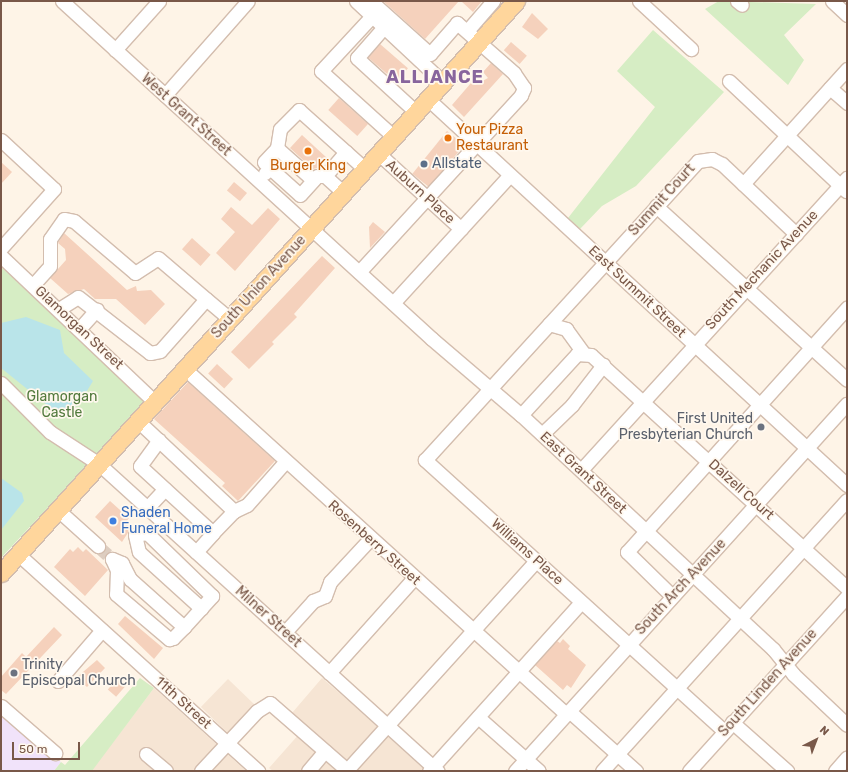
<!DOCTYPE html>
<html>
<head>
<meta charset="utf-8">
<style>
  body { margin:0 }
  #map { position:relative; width:848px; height:772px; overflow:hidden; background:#fef4e7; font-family:Rubik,sans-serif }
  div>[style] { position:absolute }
  .residential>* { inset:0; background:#f6e5d4; transform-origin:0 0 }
  .education>* { inset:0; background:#f1e3fa }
  .green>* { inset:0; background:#d6edc4 }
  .water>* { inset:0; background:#b9e4e9 }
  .building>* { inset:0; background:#f5d1bc; transform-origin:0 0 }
  .minor-tunnel>* { height:13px; margin-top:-6.5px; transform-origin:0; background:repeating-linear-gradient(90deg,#ddcdc0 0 13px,transparent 0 19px) }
  .roads { filter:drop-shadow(1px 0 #d3bdae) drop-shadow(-1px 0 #d3bdae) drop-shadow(0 1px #d3bdae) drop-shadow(0 -1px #d3bdae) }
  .minor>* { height:13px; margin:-6.5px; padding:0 6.5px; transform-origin:6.5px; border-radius:6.5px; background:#fff }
  .major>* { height:17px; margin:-8.5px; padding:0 8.5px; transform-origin:8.5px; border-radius:8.5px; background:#ffd69c }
  .dots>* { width:11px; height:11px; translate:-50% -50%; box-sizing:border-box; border:2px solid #fff8ee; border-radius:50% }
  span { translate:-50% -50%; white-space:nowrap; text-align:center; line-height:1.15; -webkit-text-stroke:3.5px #fff8ee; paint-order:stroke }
  .street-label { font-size:14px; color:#795849 }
  .food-label { font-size:14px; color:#c56008 }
  .left { translate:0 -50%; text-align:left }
  .service-label { font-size:14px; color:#4e5e75 }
  .park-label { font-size:14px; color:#527a3d }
  .worship-label { font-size:14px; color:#5b616d }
  .right { translate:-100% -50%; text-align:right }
  .shop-label { font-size:14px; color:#366cbe }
  .district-label { font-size:18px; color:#88659d; font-weight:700; letter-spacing:1px }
  .frame { position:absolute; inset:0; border:2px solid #795849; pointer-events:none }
  .north { position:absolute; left:796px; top:720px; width:40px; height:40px; -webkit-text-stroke:3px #fff8ee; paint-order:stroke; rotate:42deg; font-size:11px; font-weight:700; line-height:16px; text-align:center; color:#795849 }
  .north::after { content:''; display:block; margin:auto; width:14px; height:18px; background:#795849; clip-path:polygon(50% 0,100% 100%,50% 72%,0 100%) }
  .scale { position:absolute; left:12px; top:742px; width:68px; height:18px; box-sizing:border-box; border:2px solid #795849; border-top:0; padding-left:5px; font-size:12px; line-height:14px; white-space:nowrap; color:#795849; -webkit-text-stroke:3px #fff8ee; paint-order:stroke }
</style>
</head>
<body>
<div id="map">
  <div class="residential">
    <i style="clip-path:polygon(322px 678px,352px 704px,426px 771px,273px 771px,269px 768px,300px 733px,286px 720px)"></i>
    <i style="left:228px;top:679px;width:40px;height:39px;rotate:44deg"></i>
    <i style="clip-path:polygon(154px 688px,246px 771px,92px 770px)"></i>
  </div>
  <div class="education">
    <i style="clip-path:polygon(1px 708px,61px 762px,54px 771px,1px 771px)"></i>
  </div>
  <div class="green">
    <i style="clip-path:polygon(719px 1px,816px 4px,784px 35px,804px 60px,788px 85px,705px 9px)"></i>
    <i style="clip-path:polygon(653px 30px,724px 92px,636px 186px,602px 206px,580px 229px,568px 218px,655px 107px,617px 71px)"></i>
    <i style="clip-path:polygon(1px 267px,147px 401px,1px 558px)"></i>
    <i style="clip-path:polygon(140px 678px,154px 688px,92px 771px,54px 771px,61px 762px,65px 765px)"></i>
  </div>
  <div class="water">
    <i style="clip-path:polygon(26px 317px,60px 330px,64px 353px,93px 381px,79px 404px,66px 413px,57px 413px,1px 368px,1px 323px)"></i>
    <i style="clip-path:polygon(1px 478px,22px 493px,24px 501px,1px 530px)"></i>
  </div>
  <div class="building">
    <i style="clip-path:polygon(383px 1px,459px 1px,425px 39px)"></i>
    <i style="clip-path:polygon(461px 1px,482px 1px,473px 12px)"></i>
    <i style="clip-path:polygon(532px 13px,548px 29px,538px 39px,522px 27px)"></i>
    <i style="left:511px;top:42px;width:21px;height:11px;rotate:41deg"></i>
    <i style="left:380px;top:44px;width:37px;height:18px;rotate:41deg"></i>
    <i style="clip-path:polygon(491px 63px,503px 74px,464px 117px,452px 105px,471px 83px,475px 85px,488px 78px,483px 72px)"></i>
    <i style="left:339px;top:98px;width:39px;height:16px;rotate:42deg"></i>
    <i style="left:447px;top:131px;width:22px;height:55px;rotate:39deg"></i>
    <i style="clip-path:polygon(302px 135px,327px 158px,317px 168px,313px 169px,290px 148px)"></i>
    <i style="clip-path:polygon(1px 162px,12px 172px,1px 184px)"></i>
    <i style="left:234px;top:182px;width:17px;height:11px;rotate:40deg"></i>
    <i style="clip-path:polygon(231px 207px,252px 225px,268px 208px,280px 219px,235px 271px,216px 253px,235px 232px,221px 219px)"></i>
    <i style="clip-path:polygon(373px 222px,385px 232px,370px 248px,369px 227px)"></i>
    <i style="clip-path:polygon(64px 233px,127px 290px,136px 286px,137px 291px,151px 290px,165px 304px,145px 325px,116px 299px,95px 299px,84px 289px,68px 294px,50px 278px,66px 260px,65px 249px,58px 243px)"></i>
    <i style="left:192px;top:238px;width:25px;height:15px;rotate:42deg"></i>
    <i style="clip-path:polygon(322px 256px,335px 268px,294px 314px,297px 317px,272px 342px,274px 344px,249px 369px,231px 352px)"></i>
    <i style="left:217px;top:364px;width:22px;height:13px;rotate:43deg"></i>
    <i style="clip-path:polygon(188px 382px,275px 461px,238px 501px,222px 486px,225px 483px,154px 419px)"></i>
    <i style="clip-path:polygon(110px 501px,129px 518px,125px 523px,131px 528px,122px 542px,95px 517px)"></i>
    <i style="clip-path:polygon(78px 547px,83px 552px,86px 549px,108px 570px,85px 596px,54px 567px,70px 549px,73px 552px)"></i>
    <i style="clip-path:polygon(125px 616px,163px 648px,154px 659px,118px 624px)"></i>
    <i style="clip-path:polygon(54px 627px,62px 635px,6px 694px,1px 690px,1px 677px,22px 653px,26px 657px)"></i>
    <i style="clip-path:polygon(563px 639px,570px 646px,568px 649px,586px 665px,571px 688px,567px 685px,563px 690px,535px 665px,557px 641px,560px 643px)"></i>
    <i style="clip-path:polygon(97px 660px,105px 668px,87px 687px,76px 678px)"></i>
    <i style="left:117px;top:679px;width:11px;height:14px;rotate:41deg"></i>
  </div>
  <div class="minor-tunnel">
    <i style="left:98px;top:546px;width:13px;rotate:42deg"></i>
  </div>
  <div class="roads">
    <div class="minor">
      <i style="left:62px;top:1px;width:501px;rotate:42.41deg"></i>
      <i style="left:432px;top:339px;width:117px;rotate:40.5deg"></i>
      <i style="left:521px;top:415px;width:344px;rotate:42.9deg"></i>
      <i style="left:773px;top:649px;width:32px;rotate:51deg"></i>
      <i style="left:793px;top:674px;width:74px;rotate:43.4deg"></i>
      <i style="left:356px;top:1px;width:119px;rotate:43deg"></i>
      <i style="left:639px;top:1px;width:71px;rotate:42.7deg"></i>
      <i style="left:737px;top:1px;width:6px;rotate:39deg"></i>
      <i style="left:832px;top:1px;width:21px;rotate:43deg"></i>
      <i style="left:372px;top:16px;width:75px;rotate:132.8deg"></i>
      <i style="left:321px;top:71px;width:98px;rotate:42.1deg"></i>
      <i style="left:384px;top:27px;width:41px;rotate:131.1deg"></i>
      <i style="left:357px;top:58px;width:80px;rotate:42.5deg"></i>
      <i style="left:467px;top:31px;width:40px;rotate:-49deg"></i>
      <i style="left:115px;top:50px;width:66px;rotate:-48.1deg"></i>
      <i style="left:729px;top:81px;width:161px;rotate:43.2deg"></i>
      <i style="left:830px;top:88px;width:23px;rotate:41deg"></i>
      <i style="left:165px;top:95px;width:125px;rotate:-48.6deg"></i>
      <i style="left:428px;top:99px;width:570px;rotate:42.65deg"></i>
      <i style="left:1px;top:140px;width:72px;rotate:42.8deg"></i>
      <i style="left:54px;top:189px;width:79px;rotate:131.9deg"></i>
      <i style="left:277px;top:148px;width:48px;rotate:41.6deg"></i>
      <i style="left:379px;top:154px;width:111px;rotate:42.4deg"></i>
      <i style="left:270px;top:168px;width:8px;rotate:-135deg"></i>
      <i style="left:264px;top:162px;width:19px;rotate:-47deg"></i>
      <i style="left:277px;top:148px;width:19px;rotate:-81deg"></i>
      <i style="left:280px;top:129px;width:27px;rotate:-45deg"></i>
      <i style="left:299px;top:110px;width:89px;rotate:41.8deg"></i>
      <i style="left:265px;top:173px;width:7px;rotate:-45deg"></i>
      <i style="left:270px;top:168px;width:40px;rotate:42deg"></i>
      <i style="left:300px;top:195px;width:25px;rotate:-48deg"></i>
      <i style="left:317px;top:176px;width:8px"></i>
      <i style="left:325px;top:176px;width:25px;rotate:42deg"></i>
      <i style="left:325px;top:176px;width:32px;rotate:-49deg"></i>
      <i style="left:743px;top:184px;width:155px;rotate:-47.9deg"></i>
      <i style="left:656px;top:206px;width:258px;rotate:42.3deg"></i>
      <i style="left:1px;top:256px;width:212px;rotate:43.5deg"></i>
      <i style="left:359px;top:272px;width:240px;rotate:-47.5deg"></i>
      <i style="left:521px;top:95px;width:8px;rotate:-67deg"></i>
      <i style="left:524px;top:88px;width:18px;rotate:-124deg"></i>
      <i style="left:514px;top:73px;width:76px;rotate:-138.7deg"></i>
      <i style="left:457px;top:23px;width:41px;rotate:131.1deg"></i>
      <i style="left:430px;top:54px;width:79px;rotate:-138.1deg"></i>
      <i style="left:33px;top:285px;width:25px;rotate:-48deg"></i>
      <i style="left:50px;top:266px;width:27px;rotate:-90deg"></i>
      <i style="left:50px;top:239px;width:24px;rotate:-55deg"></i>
      <i style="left:64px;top:219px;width:10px;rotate:11deg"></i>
      <i style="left:74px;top:221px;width:80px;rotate:40.4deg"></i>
      <i style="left:135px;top:273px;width:27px;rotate:-33deg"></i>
      <i style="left:158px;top:258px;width:63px;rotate:40.5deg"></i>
      <i style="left:393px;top:303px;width:173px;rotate:-47.6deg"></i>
      <i style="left:59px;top:309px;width:22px;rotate:-32deg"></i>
      <i style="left:78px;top:297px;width:91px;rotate:37.9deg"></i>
      <i style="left:150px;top:353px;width:10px;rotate:-11deg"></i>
      <i style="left:160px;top:351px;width:69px;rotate:-48.5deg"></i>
      <i style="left:206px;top:299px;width:31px;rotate:40deg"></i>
      <i style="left:549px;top:324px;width:18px;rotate:16deg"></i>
      <i style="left:566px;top:329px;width:29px;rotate:54deg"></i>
      <i style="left:80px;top:328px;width:25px;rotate:-48deg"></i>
      <i style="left:185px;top:369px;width:514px;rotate:42.16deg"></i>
      <i style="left:1px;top:383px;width:69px;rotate:45deg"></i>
      <i style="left:50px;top:432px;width:59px;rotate:33.1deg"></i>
      <i style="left:99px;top:464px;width:457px;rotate:42.2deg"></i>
      <i style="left:521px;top:415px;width:83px;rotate:-47.4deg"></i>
      <i style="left:577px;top:354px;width:14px;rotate:4deg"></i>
      <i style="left:591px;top:355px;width:346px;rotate:42.3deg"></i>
      <i style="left:138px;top:421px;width:132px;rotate:43.2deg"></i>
      <i style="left:234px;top:511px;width:30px;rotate:134deg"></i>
      <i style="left:213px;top:533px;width:99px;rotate:-137.5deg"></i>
      <i style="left:140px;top:466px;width:32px;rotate:-54deg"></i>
      <i style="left:542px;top:434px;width:42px;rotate:-44deg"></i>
      <i style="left:572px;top:405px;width:51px;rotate:-52.2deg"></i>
      <i style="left:581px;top:470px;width:395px;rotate:-47.7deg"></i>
      <i style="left:147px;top:508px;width:26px;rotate:-47deg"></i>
      <i style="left:58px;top:510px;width:54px;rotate:42deg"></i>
      <i style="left:234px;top:511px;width:14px;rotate:-25deg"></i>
      <i style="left:247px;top:505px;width:57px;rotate:-48.5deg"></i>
      <i style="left:196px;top:552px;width:25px;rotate:-48deg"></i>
      <i style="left:18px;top:554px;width:324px;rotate:42.1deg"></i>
      <i style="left:672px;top:596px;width:63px;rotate:-135.6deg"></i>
      <i style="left:627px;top:552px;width:329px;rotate:-48deg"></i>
      <i style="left:184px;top:627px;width:72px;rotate:-138.4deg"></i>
      <i style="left:130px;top:579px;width:18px;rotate:-117deg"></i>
      <i style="left:122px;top:563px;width:11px;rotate:-158deg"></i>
      <i style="left:112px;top:559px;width:12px;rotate:66deg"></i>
      <i style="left:117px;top:570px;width:24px;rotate:92deg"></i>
      <i style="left:116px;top:594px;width:70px;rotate:40.3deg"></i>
      <i style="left:169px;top:639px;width:4px;rotate:-14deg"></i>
      <i style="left:173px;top:638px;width:16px;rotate:-45deg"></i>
      <i style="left:184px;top:627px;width:42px;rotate:-47.9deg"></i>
      <i style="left:212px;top:596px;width:91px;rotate:-135.9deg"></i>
      <i style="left:147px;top:533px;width:12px;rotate:171deg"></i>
      <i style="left:135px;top:535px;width:17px;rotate:77deg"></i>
      <i style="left:139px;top:552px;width:84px;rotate:42.1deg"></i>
      <i style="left:285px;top:632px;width:42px;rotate:-47.9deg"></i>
      <i style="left:313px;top:601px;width:13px;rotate:-23deg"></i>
      <i style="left:325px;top:596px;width:15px;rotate:-70deg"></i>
      <i style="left:330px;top:582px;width:59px;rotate:-47.1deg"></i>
      <i style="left:329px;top:673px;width:126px;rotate:-48.2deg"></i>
      <i style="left:58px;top:681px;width:67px;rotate:-49.2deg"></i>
      <i style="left:1px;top:706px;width:72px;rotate:41deg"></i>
      <i style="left:569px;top:711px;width:90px;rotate:41.8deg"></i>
      <i style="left:478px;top:717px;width:81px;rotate:41.5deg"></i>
      <i style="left:732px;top:722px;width:74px;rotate:41.7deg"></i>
      <i style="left:724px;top:731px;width:404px;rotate:-137.8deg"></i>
      <i style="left:425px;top:460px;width:405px;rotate:-47.6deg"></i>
      <i style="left:698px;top:161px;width:14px;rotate:-8deg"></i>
      <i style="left:712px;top:159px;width:11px;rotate:27deg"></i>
      <i style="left:722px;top:164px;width:102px;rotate:43.4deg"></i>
      <i style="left:146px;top:754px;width:26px;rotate:40deg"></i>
      <i style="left:201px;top:771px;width:82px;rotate:-47deg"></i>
      <i style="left:257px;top:711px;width:15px;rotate:-32deg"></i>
      <i style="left:270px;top:703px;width:103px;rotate:41.1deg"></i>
      <i style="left:308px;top:771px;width:26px;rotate:-50deg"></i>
      <i style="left:346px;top:771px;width:283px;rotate:-47.9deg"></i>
      <i style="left:429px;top:771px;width:227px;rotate:-48deg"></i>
      <i style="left:515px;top:771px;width:495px;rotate:-47.9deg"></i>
      <i style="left:602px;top:771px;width:365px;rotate:-47.9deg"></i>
      <i style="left:689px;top:771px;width:236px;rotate:-47.9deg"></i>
      <i style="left:835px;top:771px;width:18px;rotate:-49deg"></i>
    </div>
    <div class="major">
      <i style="left:1px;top:573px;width:770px;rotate:-48deg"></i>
    </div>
  </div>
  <div class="dots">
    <i style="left:448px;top:138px;background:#e8710a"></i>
    <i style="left:308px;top:151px;background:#e8710a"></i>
    <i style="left:424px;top:164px;background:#5c6f8a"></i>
    <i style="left:761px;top:427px;background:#6b7280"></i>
    <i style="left:113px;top:521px;background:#3f7fe0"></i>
    <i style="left:14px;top:673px;background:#6b7280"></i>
  </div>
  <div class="street-label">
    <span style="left:186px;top:115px;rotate:42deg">West Grant Street</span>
    <span style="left:420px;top:192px;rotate:42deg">Auburn Place</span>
    <span style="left:662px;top:200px;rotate:-48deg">Summit Court</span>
    <span style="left:762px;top:270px;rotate:-47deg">South Mechanic Avenue</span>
    <span style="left:259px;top:287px;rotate:-48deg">South Union Avenue</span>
    <span style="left:637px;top:292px;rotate:43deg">East Summit Street</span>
    <span style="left:79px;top:328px;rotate:43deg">Glamorgan Street</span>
    <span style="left:583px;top:473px;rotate:43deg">East Grant Street</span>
    <span style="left:741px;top:490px;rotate:42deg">Dalzell Court</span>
    <span style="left:374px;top:543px;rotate:42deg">Rosenberry Street</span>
    <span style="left:527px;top:552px;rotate:42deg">Williams Place</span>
    <span style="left:681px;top:587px;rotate:-47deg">South Arch Avenue</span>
    <span style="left:268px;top:617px;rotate:42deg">Milner Street</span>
    <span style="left:768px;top:683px;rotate:-48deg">South Linden Avenue</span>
    <span style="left:183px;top:703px;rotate:42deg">11th Street</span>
  </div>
  <div class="food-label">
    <span class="left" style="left:456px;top:138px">Your Pizza<br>Restaurant</span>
    <span style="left:308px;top:166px">Burger King</span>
  </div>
  <div class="service-label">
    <span class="left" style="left:432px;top:164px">Allstate</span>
  </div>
  <div class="park-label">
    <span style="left:62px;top:405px">Glamorgan<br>Castle</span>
  </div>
  <div class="worship-label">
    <span class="right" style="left:753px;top:427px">First United<br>Presbyterian Church</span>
    <span class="left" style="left:22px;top:673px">Trinity<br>Episcopal Church</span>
  </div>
  <div class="shop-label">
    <span class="left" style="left:121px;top:521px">Shaden<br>Funeral Home</span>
  </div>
  <div class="district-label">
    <span style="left:435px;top:77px">ALLIANCE</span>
  </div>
  <div class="frame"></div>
  <div class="north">N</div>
  <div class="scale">50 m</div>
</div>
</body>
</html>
